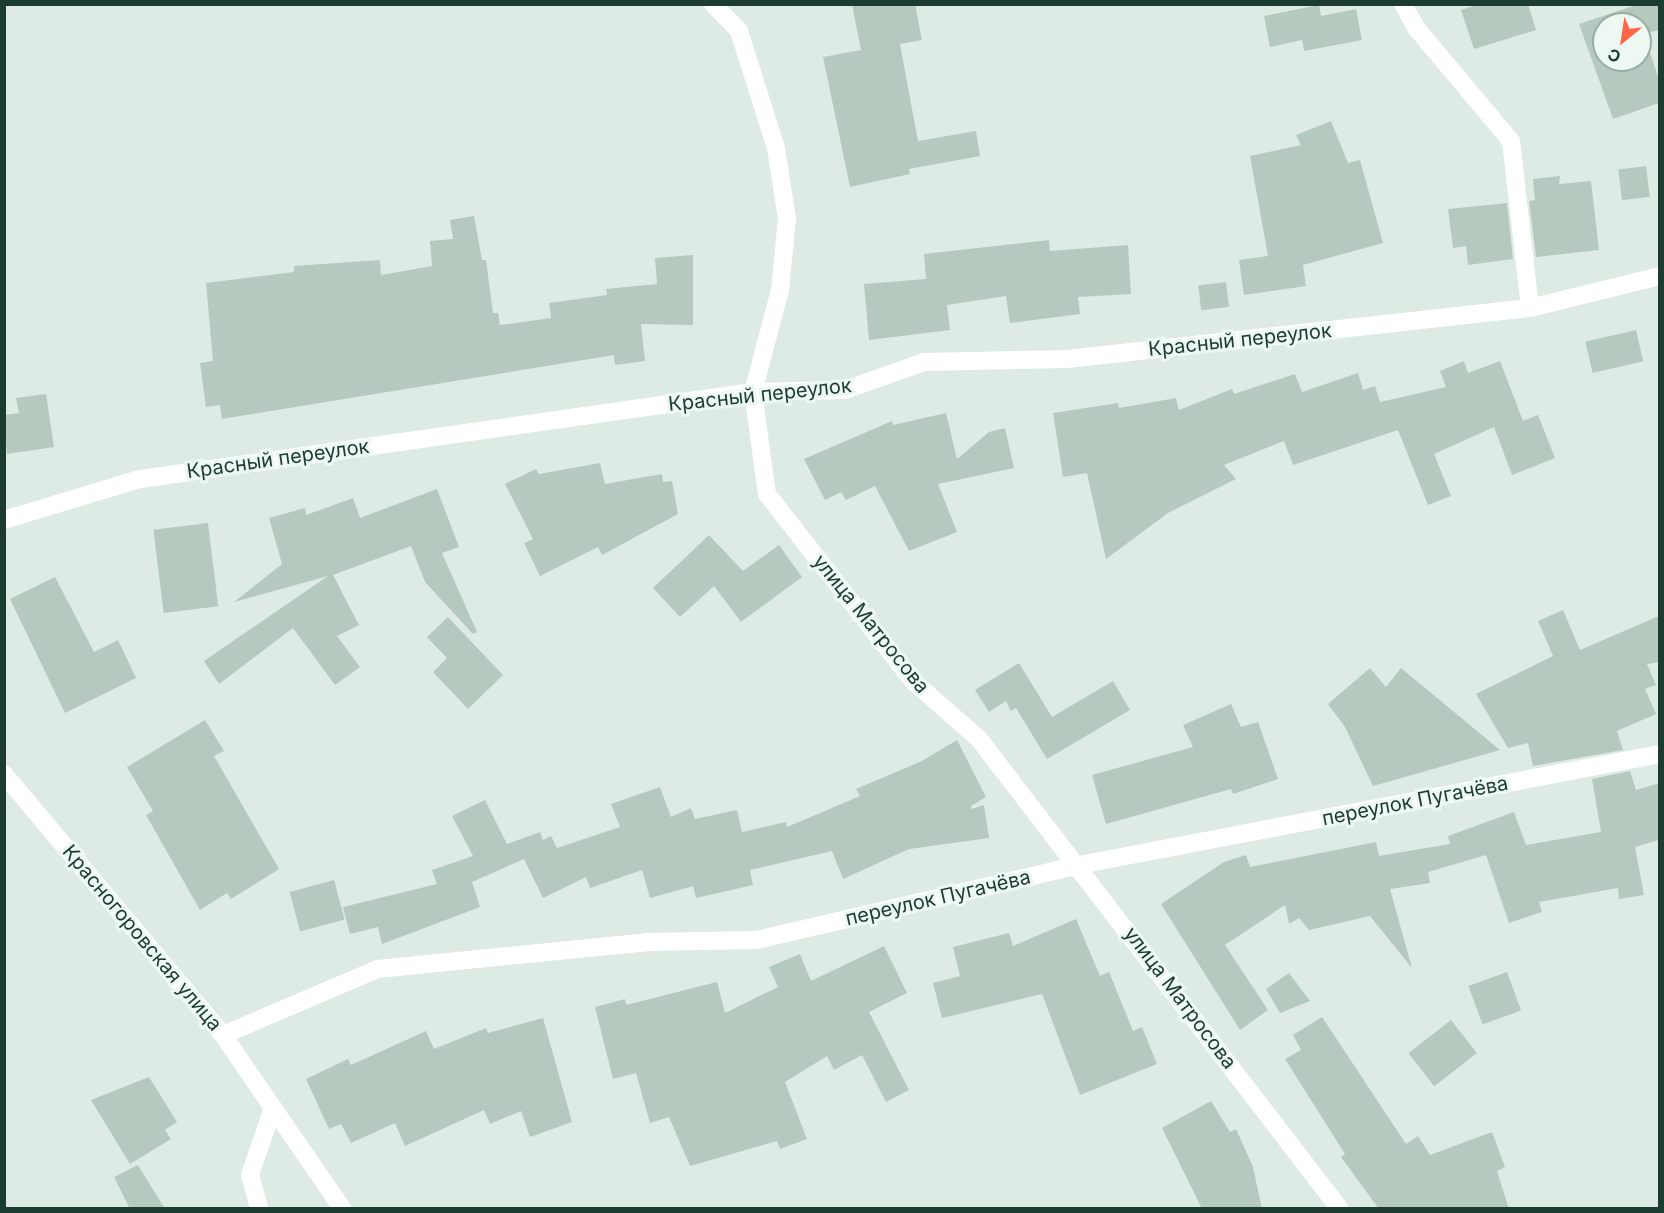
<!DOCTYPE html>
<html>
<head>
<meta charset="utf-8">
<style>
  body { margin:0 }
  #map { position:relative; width:1664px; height:1213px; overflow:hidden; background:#ddebe4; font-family:Inter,sans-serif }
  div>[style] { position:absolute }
  .building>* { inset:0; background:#b6c9bf; transform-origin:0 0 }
  .minor>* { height:18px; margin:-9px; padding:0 9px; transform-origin:9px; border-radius:9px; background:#fff }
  span { translate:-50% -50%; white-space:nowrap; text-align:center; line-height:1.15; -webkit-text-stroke:6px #eef8f2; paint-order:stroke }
  .street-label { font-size:20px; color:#1d3c31 }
  .frame { position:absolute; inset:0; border:6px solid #1d3c31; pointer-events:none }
  .north { position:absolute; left:1592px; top:12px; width:60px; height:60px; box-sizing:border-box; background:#eef8f2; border:2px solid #9aada5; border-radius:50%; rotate:210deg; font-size:16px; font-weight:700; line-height:24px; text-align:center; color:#1d3c31 }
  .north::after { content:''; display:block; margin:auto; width:21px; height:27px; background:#ff6648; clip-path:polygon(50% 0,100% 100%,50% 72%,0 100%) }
</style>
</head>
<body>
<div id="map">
  <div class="building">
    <i style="clip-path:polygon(852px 4px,915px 4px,922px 40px,900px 44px,918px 141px,976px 131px,980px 156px,909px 169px,910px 174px,850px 187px,823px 57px,861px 50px)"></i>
    <i style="clip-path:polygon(1479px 4px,1528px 4px,1536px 30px,1474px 49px,1461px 10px)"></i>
    <i style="clip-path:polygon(evenodd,1639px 4px,1659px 4px,1659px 30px,1644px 34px,1659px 80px,1659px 103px,1613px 119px,1579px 24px,1639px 4px,1604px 24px,1640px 24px,1640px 60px,1604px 60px,1604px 24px)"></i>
    <i style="clip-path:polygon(1319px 5px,1321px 16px,1356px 9px,1362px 40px,1304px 51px,1302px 40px,1270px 47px,1264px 16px)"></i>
    <i style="clip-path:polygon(1331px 121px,1348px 163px,1360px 160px,1383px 243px,1303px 265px,1306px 286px,1244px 295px,1239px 260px,1268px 256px,1250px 156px,1301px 145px,1296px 135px)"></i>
    <i style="left:1646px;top:166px;width:31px;height:28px;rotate:83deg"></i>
    <i style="clip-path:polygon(1560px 176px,1559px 184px,1591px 181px,1599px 250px,1536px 257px,1529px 201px,1535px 200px,1533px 179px)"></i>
    <i style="clip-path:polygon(1507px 203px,1513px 259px,1468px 265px,1466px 246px,1453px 248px,1448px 209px)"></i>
    <i style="clip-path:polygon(474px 216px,482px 260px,486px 260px,493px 313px,498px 313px,500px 325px,551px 318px,549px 303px,607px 295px,606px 289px,657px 284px,655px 258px,693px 255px,693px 325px,641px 324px,645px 361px,615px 365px,614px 355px,222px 419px,220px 405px,206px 407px,200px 363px,213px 361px,206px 283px,294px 272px,294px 266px,380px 260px,381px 275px,432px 266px,430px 241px,453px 239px,450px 220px)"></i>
    <i style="clip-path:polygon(1049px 240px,1050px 251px,1128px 245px,1131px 294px,1078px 297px,1080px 314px,1010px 323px,1006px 296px,947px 305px,950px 330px,869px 340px,864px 284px,926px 279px,924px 254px)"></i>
    <i style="left:1226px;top:282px;width:25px;height:28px;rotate:83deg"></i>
    <i style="left:1636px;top:330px;width:32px;height:52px;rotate:77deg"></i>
    <i style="clip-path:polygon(1464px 361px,1468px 373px,1500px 361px,1523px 421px,1538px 415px,1555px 458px,1512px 475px,1494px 427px,1434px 454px,1451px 496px,1428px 505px,1398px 430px,1293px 465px,1284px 441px,1224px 465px,1236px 479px,1168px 513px,1106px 559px,1087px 473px,1063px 477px,1053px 413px,1118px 403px,1119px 408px,1176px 398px,1179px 410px,1232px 389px,1234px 394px,1295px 374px,1302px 392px,1358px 373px,1363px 390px,1375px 386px,1380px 402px,1446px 387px,1440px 371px)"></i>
    <i style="clip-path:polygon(46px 394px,54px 447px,7px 454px,4px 415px,19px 413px,16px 398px)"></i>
    <i style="clip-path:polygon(946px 413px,957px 459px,989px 432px,1005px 428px,1014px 468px,938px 484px,957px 532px,909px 551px,875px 486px,846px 500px,841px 492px,825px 500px,804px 459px,892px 421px,893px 425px)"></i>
    <i style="clip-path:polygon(600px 463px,605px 484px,662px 474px,663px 482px,672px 481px,678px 514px,602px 555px,598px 547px,540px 576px,524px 543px,533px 539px,505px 484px,536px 469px,539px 474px)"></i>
    <i style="clip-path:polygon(437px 489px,459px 547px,442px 553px,477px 632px,473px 634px,425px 582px,411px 546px,333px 575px,359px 625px,337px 636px,360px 667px,335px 685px,293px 628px,219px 684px,204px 661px,328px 576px,234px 602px,282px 564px,269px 518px,305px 508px,306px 515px,353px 498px,360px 518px)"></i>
    <i style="left:208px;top:523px;width:84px;height:55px;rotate:83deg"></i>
    <i style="clip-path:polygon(709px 535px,743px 571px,779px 545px,802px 577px,741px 622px,714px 586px,680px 617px,653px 588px)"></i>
    <i style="clip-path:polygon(55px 577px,94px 652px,118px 640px,136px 678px,65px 713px,10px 599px)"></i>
    <i style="clip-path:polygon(1563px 610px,1580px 650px,1659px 616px,1659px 662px,1647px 664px,1656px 685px,1645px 689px,1656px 714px,1617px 731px,1623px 750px,1533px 766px,1528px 743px,1508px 748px,1476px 694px,1553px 656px,1538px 621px)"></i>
    <i style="clip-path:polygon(448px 617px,503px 675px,468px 709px,433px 672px,447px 658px,427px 637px)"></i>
    <i style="clip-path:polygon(1019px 663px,1052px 717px,1113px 681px,1130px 710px,1047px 759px,1016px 708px,1011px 711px,1006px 701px,989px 712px,975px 690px)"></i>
    <i style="clip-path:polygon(1370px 668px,1386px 687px,1401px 668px,1500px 750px,1373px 786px,1345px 727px,1328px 704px)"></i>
    <i style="clip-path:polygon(1231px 704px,1241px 727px,1258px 722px,1278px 779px,1233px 794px,1231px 789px,1106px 824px,1092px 775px,1193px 747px,1183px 725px)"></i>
    <i style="clip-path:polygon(205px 720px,224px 751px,214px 756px,279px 869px,231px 899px,227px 893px,200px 910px,146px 815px,153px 811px,127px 767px)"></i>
    <i style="clip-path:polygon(957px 740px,986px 797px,971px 806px,972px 809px,984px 805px,989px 838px,909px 849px,843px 879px,832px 851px,750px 870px,753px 885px,696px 898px,693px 886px,650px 898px,642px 870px,590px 888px,586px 877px,543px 898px,524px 859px,472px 882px,480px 907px,382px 944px,378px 927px,350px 934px,343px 907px,437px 884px,432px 870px,473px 856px,452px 816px,485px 800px,507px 844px,540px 832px,543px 840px,551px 836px,557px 848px,620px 827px,611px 804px,660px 787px,671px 817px,691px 808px,695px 819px,737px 810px,742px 832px,786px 822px,787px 827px,860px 796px,856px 789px,922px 761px)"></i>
    <i style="clip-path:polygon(1630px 771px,1636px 790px,1659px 783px,1659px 840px,1635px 847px,1644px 895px,1619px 899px,1618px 888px,1539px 902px,1542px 912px,1509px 923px,1486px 855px,1428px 872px,1430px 883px,1390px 889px,1412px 968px,1370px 916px,1309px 930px,1299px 918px,1289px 924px,1285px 905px,1225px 945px,1268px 1010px,1240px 1030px,1161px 904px,1224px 862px,1246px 855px,1250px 867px,1376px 842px,1379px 856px,1450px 844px,1448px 836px,1514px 812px,1526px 845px,1601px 832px,1592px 779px)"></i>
    <i style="left:334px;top:880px;width:41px;height:46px;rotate:75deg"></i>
    <i style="clip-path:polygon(1076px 919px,1100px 976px,1109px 972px,1133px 1031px,1142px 1027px,1157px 1064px,1080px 1095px,1042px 994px,942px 1018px,933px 983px,960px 976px,953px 947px,1009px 933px,1013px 946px)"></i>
    <i style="clip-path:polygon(884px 946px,907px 993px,869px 1012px,909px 1090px,886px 1102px,862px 1055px,834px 1070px,827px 1056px,785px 1082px,807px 1139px,780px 1149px,777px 1141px,690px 1166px,669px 1117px,650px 1123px,636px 1073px,613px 1079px,595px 1007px,625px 999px,626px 1005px,717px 982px,725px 1013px,778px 987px,769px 967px,800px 954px,811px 981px)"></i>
    <i style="left:1507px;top:972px;width:41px;height:41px;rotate:70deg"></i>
    <i style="clip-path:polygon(1289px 973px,1310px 1001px,1280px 1013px,1266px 989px)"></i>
    <i style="clip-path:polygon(1322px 1017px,1406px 1144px,1418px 1136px,1430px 1155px,1492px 1132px,1505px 1167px,1497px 1171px,1509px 1209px,1379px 1209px,1341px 1157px,1345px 1154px,1285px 1059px,1301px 1050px,1293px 1035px)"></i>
    <i style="clip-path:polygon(543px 1018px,572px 1122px,530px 1137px,521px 1111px,490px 1124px,484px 1110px,405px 1146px,395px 1123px,351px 1143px,341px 1124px,329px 1129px,306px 1079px,348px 1059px,351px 1065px,426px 1031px,434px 1049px,486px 1028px,488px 1033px)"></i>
    <i style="left:1451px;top:1020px;width:42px;height:54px;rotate:52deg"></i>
    <i style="clip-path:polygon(149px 1077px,177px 1122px,165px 1130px,171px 1139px,130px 1164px,91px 1100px)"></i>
    <i style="clip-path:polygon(1211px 1101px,1230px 1132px,1236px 1129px,1253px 1167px,1262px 1209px,1202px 1209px,1162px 1128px)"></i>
    <i style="clip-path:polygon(138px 1165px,165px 1209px,130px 1209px,114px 1177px)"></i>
  </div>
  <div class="minor">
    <i style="left:713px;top:4px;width:37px;rotate:46deg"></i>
    <i style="left:739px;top:31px;width:123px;rotate:72.5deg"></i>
    <i style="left:776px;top:148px;width:72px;rotate:81.2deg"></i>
    <i style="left:787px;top:219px;width:71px;rotate:95.6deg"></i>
    <i style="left:780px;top:290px;width:106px;rotate:104.8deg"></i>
    <i style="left:753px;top:392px;width:103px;rotate:82.2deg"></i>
    <i style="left:767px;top:494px;width:239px;rotate:52deg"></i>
    <i style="left:914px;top:682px;width:86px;rotate:41.2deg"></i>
    <i style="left:979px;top:739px;width:591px;rotate:52.49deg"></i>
    <i style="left:1403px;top:4px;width:29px;rotate:61deg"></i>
    <i style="left:1417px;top:29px;width:146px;rotate:50deg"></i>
    <i style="left:1511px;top:141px;width:168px;rotate:83.5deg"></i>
    <i style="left:4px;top:520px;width:142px;rotate:-16.8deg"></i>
    <i style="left:140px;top:479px;width:619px;rotate:-8.08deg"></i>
    <i style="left:753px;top:392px;width:92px;rotate:-1.2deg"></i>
    <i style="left:845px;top:390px;width:84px;rotate:-19.5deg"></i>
    <i style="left:924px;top:362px;width:143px;rotate:-1.2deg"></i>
    <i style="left:1067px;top:359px;width:466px;rotate:-6.3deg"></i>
    <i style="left:1530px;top:308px;width:134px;rotate:-13.8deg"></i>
    <i style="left:4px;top:774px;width:341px;rotate:50deg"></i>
    <i style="left:223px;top:1035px;width:210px;rotate:55.5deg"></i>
    <i style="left:223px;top:1035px;width:168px;rotate:-23.1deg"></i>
    <i style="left:378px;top:969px;width:270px;rotate:-5.7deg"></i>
    <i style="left:647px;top:942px;width:110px;rotate:-1deg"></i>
    <i style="left:757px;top:940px;width:331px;rotate:-13.1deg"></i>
    <i style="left:1079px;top:865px;width:592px;rotate:-10.82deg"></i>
    <i style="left:259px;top:1208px;width:34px;rotate:-105deg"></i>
    <i style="left:250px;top:1175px;width:71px;rotate:-71.1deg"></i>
  </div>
  <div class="street-label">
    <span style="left:1240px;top:340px;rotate:-6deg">Красный переулок</span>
    <span style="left:760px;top:395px;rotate:-6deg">Красный переулок</span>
    <span style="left:278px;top:459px;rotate:-8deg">Красный переулок</span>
    <span style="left:871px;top:624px;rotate:51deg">улица Матросова</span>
    <span style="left:1415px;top:801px;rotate:-11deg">переулок Пугачёва</span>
    <span style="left:938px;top:898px;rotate:-13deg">переулок Пугачёва</span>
    <span style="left:142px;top:938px;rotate:50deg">Красногоровская улица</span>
    <span style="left:1180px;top:998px;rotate:53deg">улица Матросова</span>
  </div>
  <div class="frame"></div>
  <div class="north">С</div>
</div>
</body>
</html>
